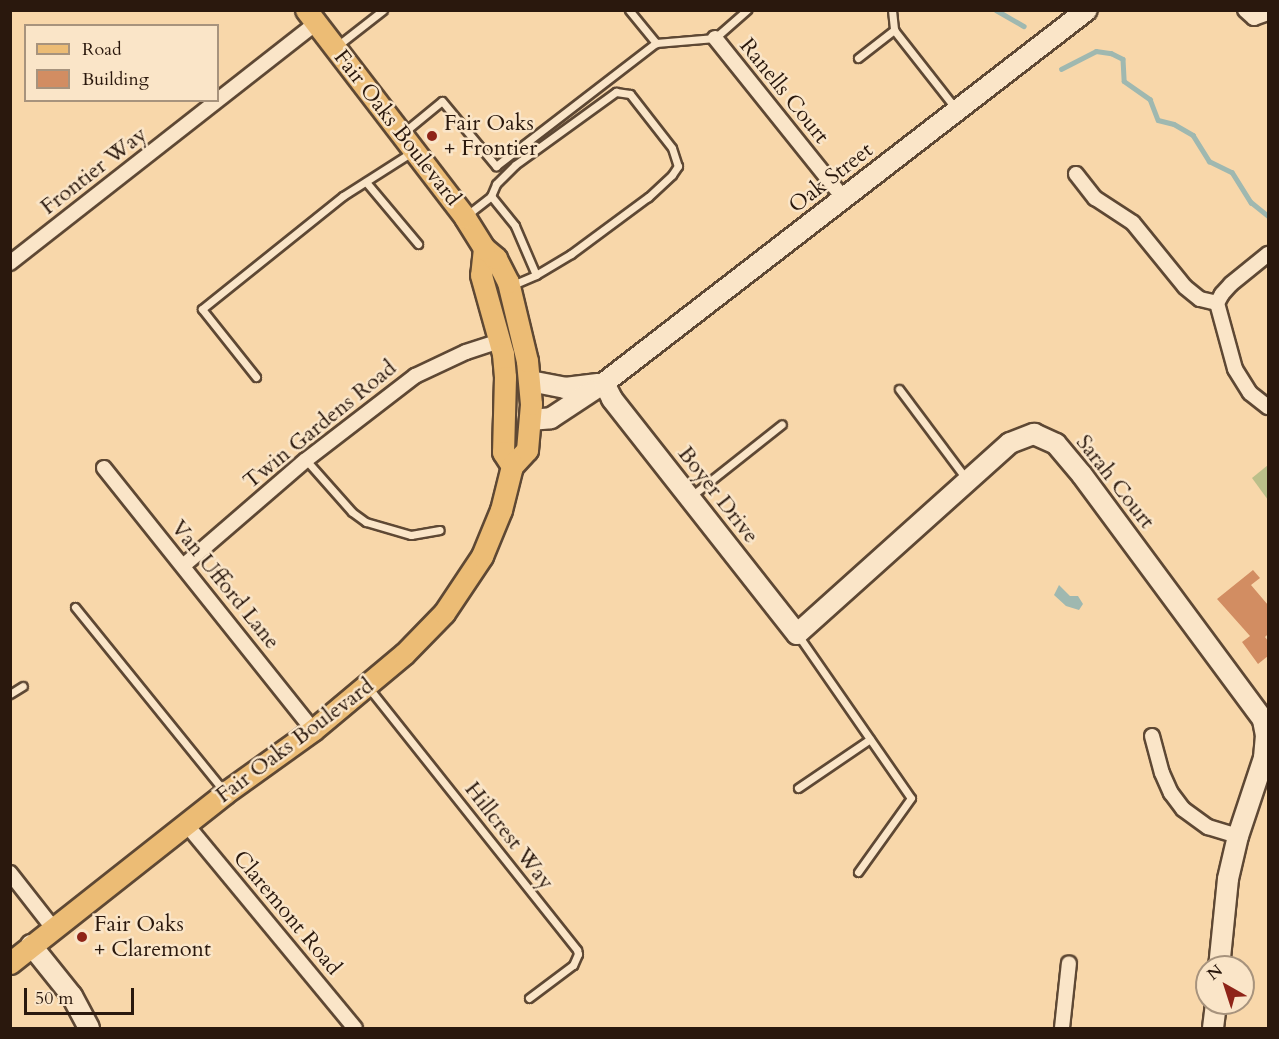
<!DOCTYPE html>
<html>
<head>
<meta charset="utf-8">
<style>
  body { margin:0 }
  #map { position:relative; width:1279px; height:1039px; overflow:hidden; background:#f8d7aa; font-family:Cardo,serif }
  div>[style] { position:absolute }
  .green>* { inset:0; background:#bbbf8a }
  .water>* { inset:0; background:#9fb8b0 }
  .stream>* { height:4.5px; margin:-2.25px; padding:0 2.25px; transform-origin:2.25px; border-radius:2.25px; background:#9fb8b0 }
  .building>* { inset:0; background:#d28d62 }
  .roads { filter:drop-shadow(2px 0 #5e4834) drop-shadow(-2px 0 #5e4834) drop-shadow(0 2px #5e4834) drop-shadow(0 -2px #5e4834) }
  .lane>* { height:7px; margin:-3.5px; padding:0 3.5px; transform-origin:3.5px; border-radius:3.5px; background:#fae5c8 }
  .street>* { height:14px; margin:-7px; padding:0 7px; transform-origin:7px; border-radius:7px; background:#fae5c8 }
  .secondary>* { height:20px; margin:-10px; padding:0 10px; transform-origin:10px; border-radius:10px; background:#fae5c8 }
  .primary>* { height:21px; margin:-10.5px; padding:0 10.5px; transform-origin:10.5px; border-radius:10.5px; background:#ecbc75 }
  .dots>* { width:16px; height:16px; translate:-50% -50%; box-sizing:border-box; border:3px solid #fae5c8; border-radius:50% }
  span { translate:-50% -50%; white-space:nowrap; text-align:center; line-height:1.15; -webkit-text-stroke:5px #fae5c8; paint-order:stroke }
  .street-label { font-size:22px; color:#2a180d }
  .poi-label { font-size:22px; color:#2a180d }
  .left { translate:0 -50%; text-align:left }
  .frame { position:absolute; inset:0; border:12px solid #2a180d; pointer-events:none }
  .legend { position:absolute; left:24px; top:24px; width:195px; height:78px; box-sizing:border-box; background:#fae5c8; border:2px solid #a7937d; margin:0; padding:8px 10px; list-style:none; font-size:18px; color:#2a180d }
  .legend li { display:flex; align-items:center; gap:12px; height:30px }
  .legend b { width:30px; border:2px solid #a7937d }
  .north { position:absolute; left:1195px; top:955px; width:60px; height:60px; box-sizing:border-box; background:#fae5c8; border:2px solid #a7937d; border-radius:50%; rotate:321deg; font-size:16px; font-weight:700; line-height:24px; text-align:center; color:#2a180d }
  .north::after { content:''; display:block; margin:auto; width:21px; height:27px; background:#8f2418; clip-path:polygon(50% 0,100% 100%,50% 72%,0 100%) }
  .scale { position:absolute; left:24px; top:988px; width:110px; height:27px; box-sizing:border-box; border:3px solid #2a180d; border-top:0; padding-left:8px; font-size:18px; line-height:21px; white-space:nowrap; color:#2a180d; -webkit-text-stroke:4px #fae5c8; paint-order:stroke }
</style>
</head>
<body>
<div id="map">
  <div class="green">
    <i style="clip-path:polygon(1268px 465px,1268px 500px,1252px 478px)"></i>
  </div>
  <div class="water">
    <i style="clip-path:polygon(1059px 585px,1070px 596px,1078px 596px,1083px 604px,1079px 610px,1066px 606px,1054px 595px)"></i>
  </div>
  <div class="stream">
    <i style="left:996px;top:10px;width:32px;rotate:30deg"></i>
    <i style="left:1061px;top:69px;width:39px;rotate:-27deg"></i>
    <i style="left:1096px;top:51px;width:15px;rotate:8deg"></i>
    <i style="left:1111px;top:53px;width:13px;rotate:27deg"></i>
    <i style="left:1123px;top:59px;width:22px;rotate:87deg"></i>
    <i style="left:1124px;top:81px;width:32px;rotate:35deg"></i>
    <i style="left:1150px;top:99px;width:22px;rotate:69deg"></i>
    <i style="left:1158px;top:120px;width:16px;rotate:14deg"></i>
    <i style="left:1174px;top:124px;width:22px;rotate:30deg"></i>
    <i style="left:1193px;top:135px;width:31px;rotate:58deg"></i>
    <i style="left:1209px;top:161px;width:25px;rotate:26deg"></i>
    <i style="left:1232px;top:172px;width:36px;rotate:58deg"></i>
    <i style="left:1251px;top:202px;width:22px;rotate:39deg"></i>
  </div>
  <div class="building">
    <i style="clip-path:polygon(1253px 570px,1260px 578px,1251px 585px,1268px 605px,1268px 634px,1265px 637px,1268px 641px,1268px 656px,1258px 664px,1242px 642px,1250px 636px,1217px 599px)"></i>
  </div>
  <div class="roads">
    <div class="lane">
      <i style="left:629px;top:10px;width:43px;rotate:50.7deg"></i>
      <i style="left:892px;top:10px;width:20px;rotate:84deg"></i>
      <i style="left:894px;top:30px;width:100px;rotate:51.9deg"></i>
      <i style="left:337px;top:46px;width:58px;rotate:-38deg"></i>
      <i style="left:858px;top:58px;width:46px;rotate:-37.9deg"></i>
      <i style="left:403px;top:133px;width:50px;rotate:-39.4deg"></i>
      <i style="left:442px;top:101px;width:85px;rotate:50.3deg"></i>
      <i style="left:496px;top:166px;width:202px;rotate:-37.6deg"></i>
      <i style="left:656px;top:43px;width:59px;rotate:-4.8deg"></i>
      <i style="left:715px;top:38px;width:43px;rotate:-41.2deg"></i>
      <i style="left:366px;top:182px;width:81px;rotate:50deg"></i>
      <i style="left:491px;top:196px;width:13px;rotate:-67deg"></i>
      <i style="left:496px;top:184px;width:27px;rotate:-45deg"></i>
      <i style="left:515px;top:165px;width:125px;rotate:-35.9deg"></i>
      <i style="left:616px;top:92px;width:14px;rotate:8deg"></i>
      <i style="left:630px;top:94px;width:68px;rotate:52.1deg"></i>
      <i style="left:672px;top:148px;width:19px;rotate:72deg"></i>
      <i style="left:678px;top:166px;width:11px;rotate:124deg"></i>
      <i style="left:672px;top:175px;width:33px;rotate:137deg"></i>
      <i style="left:648px;top:197px;width:96px;rotate:143.5deg"></i>
      <i style="left:571px;top:254px;width:41px;rotate:149deg"></i>
      <i style="left:467px;top:215px;width:31px;rotate:-38deg"></i>
      <i style="left:491px;top:196px;width:38px;rotate:51deg"></i>
      <i style="left:515px;top:226px;width:53px;rotate:66.8deg"></i>
      <i style="left:536px;top:275px;width:26px;rotate:157deg"></i>
      <i style="left:256px;top:377px;width:87px;rotate:-128.5deg"></i>
      <i style="left:202px;top:309px;width:181px;rotate:-38.7deg"></i>
      <i style="left:343px;top:196px;width:82px;rotate:-32.5deg"></i>
      <i style="left:899px;top:389px;width:114px;rotate:53.2deg"></i>
      <i style="left:306px;top:460px;width:69px;rotate:48.5deg"></i>
      <i style="left:352px;top:512px;width:17px;rotate:36deg"></i>
      <i style="left:366px;top:522px;width:47px;rotate:16.1deg"></i>
      <i style="left:411px;top:535px;width:29px;rotate:-10deg"></i>
      <i style="left:690px;top:497px;width:117px;rotate:-38.4deg"></i>
      <i style="left:75px;top:607px;width:237px;rotate:51deg"></i>
      <i style="left:798px;top:635px;width:198px;rotate:55.3deg"></i>
      <i style="left:911px;top:798px;width:91px;rotate:125.6deg"></i>
      <i style="left:368px;top:687px;width:336px;rotate:51.5deg"></i>
      <i style="left:577px;top:950px;width:4px;rotate:76deg"></i>
      <i style="left:578px;top:954px;width:12px;rotate:114deg"></i>
      <i style="left:573px;top:965px;width:55px;rotate:143.1deg"></i>
      <i style="left:10px;top:694px;width:15px;rotate:-32deg"></i>
      <i style="left:798px;top:788px;width:87px;rotate:-34.2deg"></i>
    </div>
    <div class="street">
      <i style="left:1245px;top:10px;width:12px;rotate:42deg"></i>
      <i style="left:1254px;top:18px;width:15px;rotate:-20deg"></i>
      <i style="left:715px;top:38px;width:205px;rotate:51.3deg"></i>
      <i style="left:1076px;top:174px;width:31px;rotate:52deg"></i>
      <i style="left:1095px;top:198px;width:45px;rotate:33.3deg"></i>
      <i style="left:1133px;top:223px;width:82px;rotate:50.9deg"></i>
      <i style="left:1185px;top:287px;width:19px;rotate:39deg"></i>
      <i style="left:1200px;top:299px;width:17px;rotate:13deg"></i>
      <i style="left:10px;top:263px;width:389px;rotate:-38.1deg"></i>
      <i style="left:1217px;top:303px;width:68px;rotate:74.7deg"></i>
      <i style="left:1235px;top:369px;width:28px;rotate:58deg"></i>
      <i style="left:1250px;top:393px;width:23px;rotate:38deg"></i>
      <i style="left:1217px;top:303px;width:10px;rotate:-61deg"></i>
      <i style="left:1222px;top:294px;width:13px;rotate:-48deg"></i>
      <i style="left:1231px;top:284px;width:48px;rotate:-39deg"></i>
      <i style="left:104px;top:468px;width:335px;rotate:51.4deg"></i>
      <i style="left:183px;top:566px;width:162px;rotate:-40.8deg"></i>
      <i style="left:306px;top:460px;width:138px;rotate:-37.6deg"></i>
      <i style="left:415px;top:376px;width:56px;rotate:-25.2deg"></i>
      <i style="left:466px;top:352px;width:35px;rotate:-18deg"></i>
      <i style="left:1152px;top:736px;width:38px;rotate:75deg"></i>
      <i style="left:1162px;top:773px;width:22px;rotate:66deg"></i>
      <i style="left:1171px;top:793px;width:20px;rotate:53deg"></i>
      <i style="left:1183px;top:809px;width:31px;rotate:36deg"></i>
      <i style="left:1208px;top:827px;width:31px;rotate:17deg"></i>
      <i style="left:186px;top:824px;width:265px;rotate:50.4deg"></i>
      <i style="left:10px;top:873px;width:70px;rotate:52deg"></i>
      <i style="left:1062px;top:1028px;width:65px;rotate:-83.9deg"></i>
    </div>
    <div class="secondary">
      <i style="left:530px;top:381px;width:36px;rotate:11deg"></i>
      <i style="left:565px;top:388px;width:33px;rotate:-7deg"></i>
      <i style="left:604px;top:383px;width:18px;rotate:63deg"></i>
      <i style="left:612px;top:399px;width:299px;rotate:51.8deg"></i>
      <i style="left:797px;top:634px;width:286px;rotate:-41.9deg"></i>
      <i style="left:1010px;top:443px;width:26px;rotate:-21deg"></i>
      <i style="left:1034px;top:434px;width:24px;rotate:24deg"></i>
      <i style="left:1056px;top:444px;width:40px;rotate:50deg"></i>
      <i style="left:1082px;top:475px;width:305px;rotate:53.5deg"></i>
      <i style="left:1263px;top:720px;width:15px;rotate:79deg"></i>
      <i style="left:1266px;top:735px;width:23px;rotate:95deg"></i>
      <i style="left:1264px;top:758px;width:82px;rotate:108.4deg"></i>
      <i style="left:1238px;top:836px;width:44px;rotate:103.1deg"></i>
      <i style="left:1228px;top:879px;width:88px;rotate:95.8deg"></i>
      <i style="left:530px;top:420px;width:21px;rotate:-5deg"></i>
      <i style="left:551px;top:418px;width:64px;rotate:-33.4deg"></i>
      <i style="left:604px;top:383px;width:610px;rotate:-37.68deg"></i>
      <i style="left:31px;top:945px;width:65px;rotate:51.2deg"></i>
      <i style="left:72px;top:996px;width:36px;rotate:62deg"></i>
      <i style="left:1213px;top:1028px;width:25px;rotate:-83deg"></i>
    </div>
    <div class="primary">
      <i style="left:484px;top:248px;width:27px;rotate:96deg"></i>
      <i style="left:481px;top:275px;width:82px;rotate:74.4deg"></i>
      <i style="left:503px;top:354px;width:23px;rotate:85deg"></i>
      <i style="left:505px;top:377px;width:75px;rotate:91.5deg"></i>
      <i style="left:503px;top:452px;width:17px;rotate:57deg"></i>
      <i style="left:10px;top:963px;width:274px;rotate:-38.3deg"></i>
      <i style="left:225px;top:793px;width:108px;rotate:-35.6deg"></i>
      <i style="left:313px;top:730px;width:119px;rotate:-39.9deg"></i>
      <i style="left:404px;top:654px;width:57px;rotate:-45.7deg"></i>
      <i style="left:444px;top:613px;width:69px;rotate:-56.3deg"></i>
      <i style="left:482px;top:556px;width:50px;rotate:-67.6deg"></i>
      <i style="left:501px;top:510px;width:45px;rotate:-76deg"></i>
      <i style="left:512px;top:466px;width:22px;rotate:-47deg"></i>
      <i style="left:527px;top:450px;width:46px;rotate:-85deg"></i>
      <i style="left:531px;top:404px;width:43px;rotate:-95.3deg"></i>
      <i style="left:527px;top:361px;width:81px;rotate:-103.5deg"></i>
      <i style="left:508px;top:282px;width:27px;rotate:-117deg"></i>
      <i style="left:496px;top:258px;width:16px;rotate:-140deg"></i>
      <i style="left:484px;top:248px;width:36px;rotate:-122deg"></i>
      <i style="left:465px;top:217px;width:261px;rotate:-127.5deg"></i>
    </div>
  </div>
  <div class="dots">
    <i style="left:432px;top:136px;background:#8f2418"></i>
    <i style="left:82px;top:937px;background:#8f2418"></i>
  </div>
  <div class="street-label">
    <span style="left:784px;top:91px;rotate:51deg">Ranells Court</span>
    <span style="left:397px;top:128px;rotate:52deg">Fair Oaks Boulevard</span>
    <span style="left:94px;top:171px;rotate:-38deg">Frontier Way</span>
    <span style="left:831px;top:178px;rotate:-38deg">Oak Street</span>
    <span style="left:320px;top:425px;rotate:-39deg">Twin Gardens Road</span>
    <span style="left:1115px;top:482px;rotate:52deg">Sarah Court</span>
    <span style="left:718px;top:495px;rotate:52deg">Boyer Drive</span>
    <span style="left:225px;top:585px;rotate:51deg">Van Ufford Lane</span>
    <span style="left:295px;top:741px;rotate:-37deg">Fair Oaks Boulevard</span>
    <span style="left:509px;top:836px;rotate:52deg">Hillcrest Way</span>
    <span style="left:287px;top:913px;rotate:50deg">Claremont Road</span>
  </div>
  <div class="poi-label">
    <span class="left" style="left:444px;top:136px">Fair Oaks<br>+ Frontier</span>
    <span class="left" style="left:94px;top:937px">Fair Oaks<br>+ Claremont</span>
  </div>
  <div class="frame"></div>
  <ul class="legend">
  <li><b style="height:8px;background:#ecbc75"></b>Road</li>
  <li><b style="height:16px;background:#d28d62"></b>Building</li>
  </ul>
  <div class="north">N</div>
  <div class="scale">50 m</div>
</div>
</body>
</html>
